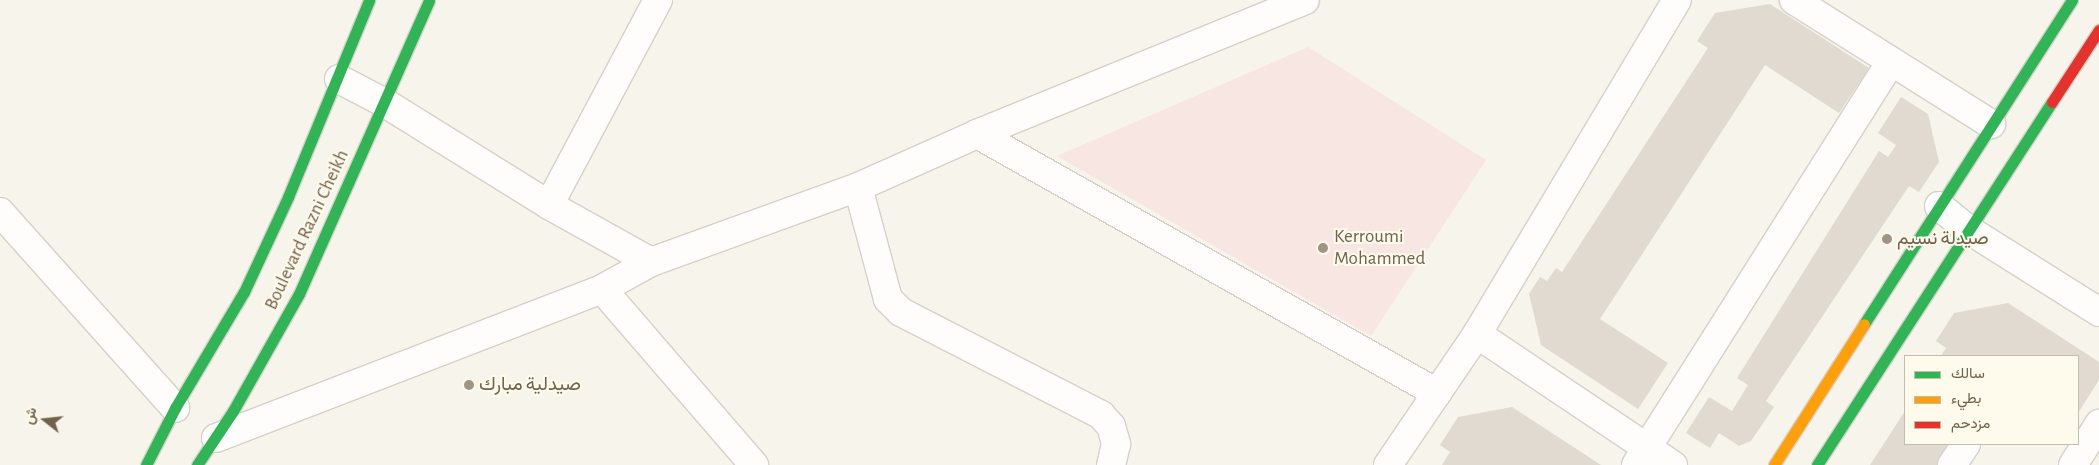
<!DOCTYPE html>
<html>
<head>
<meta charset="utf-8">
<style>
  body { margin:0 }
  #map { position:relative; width:2099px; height:465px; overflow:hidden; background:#f6f4eb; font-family:"Alegreya Sans",Vazirmatn,sans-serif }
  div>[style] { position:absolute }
  .medical>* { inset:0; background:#f7e6e2 }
  .building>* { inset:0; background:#e0dad0 }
  .roads { filter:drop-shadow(1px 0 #d5d1c9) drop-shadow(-1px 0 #d5d1c9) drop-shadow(0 1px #d5d1c9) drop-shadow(0 -1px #d5d1c9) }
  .street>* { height:28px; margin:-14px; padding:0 14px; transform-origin:14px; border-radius:14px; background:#fefdfc }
  .fast>* { height:11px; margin:-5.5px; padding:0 5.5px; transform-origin:5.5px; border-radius:5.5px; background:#30b455 }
  .slow>* { height:11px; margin:-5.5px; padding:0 5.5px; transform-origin:5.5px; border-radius:5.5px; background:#ff9f0a }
  .jam>* { height:11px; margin:-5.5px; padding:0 5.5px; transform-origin:5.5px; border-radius:5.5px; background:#e5322d }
  .dots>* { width:14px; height:14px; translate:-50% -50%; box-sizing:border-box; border:2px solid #fefaec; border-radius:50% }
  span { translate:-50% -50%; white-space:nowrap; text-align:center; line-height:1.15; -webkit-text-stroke:4px #fefaec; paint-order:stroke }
  .street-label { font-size:19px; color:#73614c }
  .poi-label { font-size:19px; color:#73614c }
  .left { translate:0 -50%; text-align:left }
  .legend { position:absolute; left:1904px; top:355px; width:175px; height:90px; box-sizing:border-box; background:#fefaec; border:1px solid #c6bdac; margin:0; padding:6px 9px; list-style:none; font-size:15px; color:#73614c }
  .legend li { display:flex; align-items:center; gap:10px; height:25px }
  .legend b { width:25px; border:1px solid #c6bdac }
  .north { position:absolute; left:20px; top:395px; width:50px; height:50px; -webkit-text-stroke:4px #fefaec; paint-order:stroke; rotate:286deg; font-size:14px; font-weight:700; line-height:20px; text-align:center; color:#73614c }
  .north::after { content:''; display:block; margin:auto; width:18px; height:22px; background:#73614c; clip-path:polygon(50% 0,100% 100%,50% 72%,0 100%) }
</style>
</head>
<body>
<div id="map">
  <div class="medical">
    <i style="clip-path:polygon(1308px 47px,1486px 160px,1371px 336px,1057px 156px)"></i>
  </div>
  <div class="building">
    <i style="clip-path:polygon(1770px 4px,1869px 68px,1839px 113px,1765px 65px,1600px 319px,1668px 363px,1638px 409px,1541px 345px,1529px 294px,1540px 277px,1547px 281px,1556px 268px,1562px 272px,1708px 48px,1697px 41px,1715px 13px)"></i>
    <i style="clip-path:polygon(1901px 97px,1928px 114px,1939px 162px,1919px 192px,1909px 186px,1766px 401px,1774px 407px,1751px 441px,1739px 446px,1719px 433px,1710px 448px,1686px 433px,1709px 397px,1732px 411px,1748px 385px,1737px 378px,1879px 151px,1888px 157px,1896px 145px,1878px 133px)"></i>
    <i style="clip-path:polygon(2008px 303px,2099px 362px,2099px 380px,2078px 413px,2078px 356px,1941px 356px,1946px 348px,1936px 341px,1954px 313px)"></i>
    <i style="clip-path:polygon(1512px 407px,1601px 465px,1442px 465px,1450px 452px,1440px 445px,1458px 417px)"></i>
    <i style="clip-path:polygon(1905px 411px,1905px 444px,1952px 444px,1938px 465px,1870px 465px)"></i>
  </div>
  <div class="roads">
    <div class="street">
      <i style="left:1794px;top:0;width:233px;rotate:32.2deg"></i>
      <i style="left:339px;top:79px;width:52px;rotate:27.6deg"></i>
      <i style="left:385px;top:103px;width:193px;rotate:31.9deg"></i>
      <i style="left:549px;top:205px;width:117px;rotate:29.2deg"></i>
      <i style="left:977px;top:134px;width:528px;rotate:29.38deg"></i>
      <i style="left:858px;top:187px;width:116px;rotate:75deg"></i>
      <i style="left:888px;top:299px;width:18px;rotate:45deg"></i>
      <i style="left:901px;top:312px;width:225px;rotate:27.2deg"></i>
      <i style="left:1101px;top:415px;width:15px;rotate:48deg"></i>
      <i style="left:1111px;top:426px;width:19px;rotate:74deg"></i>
      <i style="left:1116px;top:444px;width:22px;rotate:103deg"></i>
      <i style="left:549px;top:205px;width:232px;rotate:-62deg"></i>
      <i style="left:1939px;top:206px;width:38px;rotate:39deg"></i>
      <i style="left:1969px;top:230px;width:154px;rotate:32.2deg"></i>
      <i style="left:0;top:212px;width:263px;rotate:48.2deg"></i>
      <i style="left:602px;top:289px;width:233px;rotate:49.2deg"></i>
      <i style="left:1477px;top:334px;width:236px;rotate:33.8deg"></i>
      <i style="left:216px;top:438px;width:414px;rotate:-21.1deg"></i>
      <i style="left:602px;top:289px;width:56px;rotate:-28.9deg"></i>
      <i style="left:651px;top:262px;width:220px;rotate:-19.9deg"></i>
      <i style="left:858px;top:187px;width:130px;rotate:-24deg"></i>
      <i style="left:977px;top:134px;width:354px;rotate:-22.2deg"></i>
      <i style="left:1388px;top:465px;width:158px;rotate:-55.8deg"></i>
      <i style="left:1477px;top:334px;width:389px;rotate:-59.1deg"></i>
      <i style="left:1636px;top:465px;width:477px;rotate:-57.7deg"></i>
      <i style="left:1952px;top:465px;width:25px;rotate:-56deg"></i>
      <i style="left:2073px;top:465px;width:49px;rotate:-57.6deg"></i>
    </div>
    <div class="fast">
      <i style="left:1864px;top:324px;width:385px;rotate:-57.3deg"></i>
      <i style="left:146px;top:465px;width:64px;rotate:-63deg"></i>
      <i style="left:175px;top:408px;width:135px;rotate:-59.3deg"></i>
      <i style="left:244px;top:292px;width:105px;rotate:-65.1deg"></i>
      <i style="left:288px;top:197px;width:213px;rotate:-67.6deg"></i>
      <i style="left:197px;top:465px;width:65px;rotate:-56.3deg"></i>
      <i style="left:233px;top:411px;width:134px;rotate:-60.6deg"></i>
      <i style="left:299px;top:294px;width:321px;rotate:-66.1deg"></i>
      <i style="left:1817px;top:465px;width:432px;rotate:-57.1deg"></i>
    </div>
    <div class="slow">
      <i style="left:1774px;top:465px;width:167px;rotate:-57.4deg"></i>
    </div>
    <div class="jam">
      <i style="left:2052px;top:102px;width:86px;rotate:-56.9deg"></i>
    </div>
  </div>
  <div class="dots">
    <i style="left:1887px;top:239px;background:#a19484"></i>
    <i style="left:1323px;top:248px;background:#a19484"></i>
    <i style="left:469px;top:385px;background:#a19484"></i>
  </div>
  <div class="street-label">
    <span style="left:307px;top:230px;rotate:-65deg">Boulevard Razni Cheikh</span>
  </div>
  <div class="poi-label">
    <span class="left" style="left:1334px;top:248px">Kerroumi<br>Mohammed</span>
    <span class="left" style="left:1897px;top:239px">صيدلة نسيم</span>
    <span class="left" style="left:479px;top:385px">صيدلية مبارك</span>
  </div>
  <ul class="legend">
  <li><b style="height:6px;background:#30b455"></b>سالك</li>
  <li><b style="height:6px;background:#ff9f0a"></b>بطيء</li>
  <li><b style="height:6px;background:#e5322d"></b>مزدحم</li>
  </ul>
  <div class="north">ش</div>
</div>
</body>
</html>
